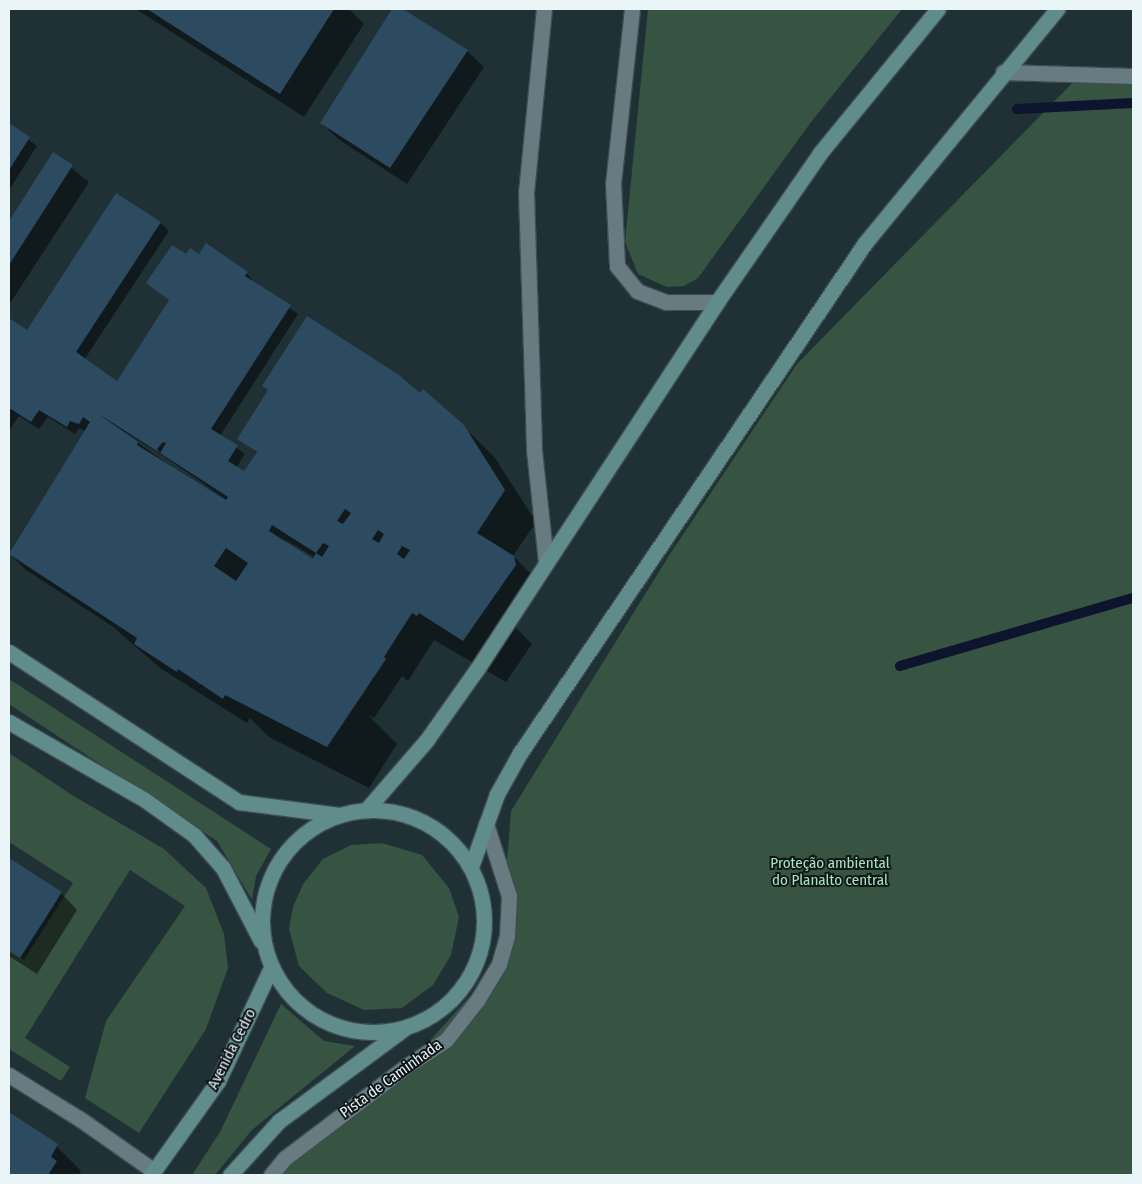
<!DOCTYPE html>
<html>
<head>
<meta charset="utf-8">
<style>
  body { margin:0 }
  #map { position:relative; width:1142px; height:1184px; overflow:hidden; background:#1f3135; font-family:"Fira Sans Condensed",sans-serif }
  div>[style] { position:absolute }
  .green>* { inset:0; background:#375442 }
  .shadow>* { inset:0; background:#0007 }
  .stream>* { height:10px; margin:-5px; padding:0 5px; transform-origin:5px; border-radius:5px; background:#0d142e }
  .building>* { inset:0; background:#2c4b61 }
  .roads { filter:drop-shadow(1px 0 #3d4e51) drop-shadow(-1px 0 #3d4e51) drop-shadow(0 1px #3d4e51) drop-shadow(0 -1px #3d4e51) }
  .street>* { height:15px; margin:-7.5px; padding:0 7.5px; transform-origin:7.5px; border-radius:7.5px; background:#677b80 }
  .secondary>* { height:15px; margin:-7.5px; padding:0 7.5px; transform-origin:7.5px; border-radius:7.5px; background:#608c8c }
  .secondary>.ring { margin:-7.5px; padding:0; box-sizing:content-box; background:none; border:15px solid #608c8c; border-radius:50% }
  span { translate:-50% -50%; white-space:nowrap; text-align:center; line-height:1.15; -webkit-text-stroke:4px #0f1719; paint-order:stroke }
  .park-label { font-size:15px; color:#a7e5bf }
  .street-label { font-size:15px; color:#eaf5f7 }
  .frame { position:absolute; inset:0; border:10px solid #eaf5f7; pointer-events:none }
</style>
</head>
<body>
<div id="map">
  <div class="green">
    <i style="clip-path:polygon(648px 9px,902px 9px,811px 122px,698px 278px,684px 286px,667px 287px,638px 274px,625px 242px)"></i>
    <i style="clip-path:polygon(1084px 71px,1133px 75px,1133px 1175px,271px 1175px,408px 1065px,499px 964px,511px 811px,670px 554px,797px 364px)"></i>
    <i style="clip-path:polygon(9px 679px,271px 849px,256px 876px,252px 900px,217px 841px,9px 704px)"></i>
    <i style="clip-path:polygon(9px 753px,72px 795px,164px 849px,206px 888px,224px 934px,228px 968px,206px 1029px,139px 1133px,85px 1098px,106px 1021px,185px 906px,130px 870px,25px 1038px,70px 1067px,61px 1081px,9px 1049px,9px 950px,24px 960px,73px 883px,9px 842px)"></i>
    <i style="clip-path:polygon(382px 843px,422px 855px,449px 888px,459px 917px,451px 955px,433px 985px,402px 1008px,364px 1010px,327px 993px,299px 966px,289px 929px,293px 907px,303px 884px,323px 859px,351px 845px)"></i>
    <i style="clip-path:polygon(281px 1004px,324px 1041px,355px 1046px,252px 1130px,215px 1175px,192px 1175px,220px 1132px)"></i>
  </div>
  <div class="shadow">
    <i style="clip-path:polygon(136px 9px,349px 9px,364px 24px,304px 117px)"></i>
    <i style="clip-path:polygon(393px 9px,400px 9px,467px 51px,484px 67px,407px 184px,338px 139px,321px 122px)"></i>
    <i style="clip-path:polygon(9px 125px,37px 146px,9px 190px)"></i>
    <i style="clip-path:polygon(54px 154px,89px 182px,9px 305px,9px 223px)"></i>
    <i style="clip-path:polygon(evenodd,161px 223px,169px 231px,84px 360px,117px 382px,170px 301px,147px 283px,186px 256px,199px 256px,247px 273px,254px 283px,298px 314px,220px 436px,245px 454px,236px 468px,244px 472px,257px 453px,239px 438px,269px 391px,264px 386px,463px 426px,495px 458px,536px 522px,513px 556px,531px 574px,507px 619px,532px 644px,506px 682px,434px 640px,408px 681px,402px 676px,374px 718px,368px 715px,397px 744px,369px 788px,269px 737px,250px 718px,247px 723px,160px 668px,112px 626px,26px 570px,10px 554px,86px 431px,79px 428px,75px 434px,48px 417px,39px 429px,19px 416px,9px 431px,9px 320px,27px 331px,161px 223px,106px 420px,165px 457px,227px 500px,182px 474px,106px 420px,161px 223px,284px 539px,316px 558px,314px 561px,293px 548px,284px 539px)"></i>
    <i style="clip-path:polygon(9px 860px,61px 893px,77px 910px,37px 974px,9px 956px)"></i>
    <i style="clip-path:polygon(9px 1114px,57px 1147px,81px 1171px,79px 1175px,9px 1175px)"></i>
  </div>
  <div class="stream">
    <i style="left:1017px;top:109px;width:116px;rotate:-3deg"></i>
    <i style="left:900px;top:666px;width:243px;rotate:-16.3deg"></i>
  </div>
  <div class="building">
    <i style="clip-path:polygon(147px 9px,334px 9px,280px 94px)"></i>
    <i style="clip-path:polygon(392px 9px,403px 9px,468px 50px,390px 168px,320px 123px)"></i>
    <i style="clip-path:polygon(9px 123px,30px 137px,9px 170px)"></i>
    <i style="clip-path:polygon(53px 152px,73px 165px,9px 265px,9px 221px)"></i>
    <i style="clip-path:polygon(evenodd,116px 193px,161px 222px,76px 352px,117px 381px,169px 300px,146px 283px,172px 245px,186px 254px,190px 248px,199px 254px,206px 243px,248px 272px,245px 276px,291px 305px,211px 429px,238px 445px,228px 461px,244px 471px,257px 452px,237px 439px,268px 390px,262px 386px,307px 316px,399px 375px,420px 393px,423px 389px,464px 425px,505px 490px,477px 533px,514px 556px,516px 565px,463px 641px,419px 613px,417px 616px,412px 613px,384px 657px,386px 659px,327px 747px,225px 695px,223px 699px,178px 669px,177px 672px,134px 644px,137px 638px,9px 554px,90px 422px,83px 417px,79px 424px,70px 421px,67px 427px,39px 410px,31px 422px,11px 409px,9px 412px,9px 318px,27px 330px,116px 193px,97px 413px,160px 453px,157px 449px,163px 442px,166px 443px,160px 453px,228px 497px,226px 500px,137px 445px,138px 442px,97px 413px,116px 193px,345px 509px,351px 513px,343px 524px,337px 521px,345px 509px,116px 193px,272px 525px,316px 553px,323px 543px,329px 546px,322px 557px,316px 553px,313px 559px,269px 531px,272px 525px,116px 193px,378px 530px,384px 534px,379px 543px,372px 539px,378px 530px,116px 193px,402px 546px,410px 550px,404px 559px,397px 554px,402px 546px,116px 193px,226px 548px,248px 563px,236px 581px,214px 566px,226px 548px)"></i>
    <i style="clip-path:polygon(9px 858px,62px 892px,20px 958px,9px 951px)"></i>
    <i style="clip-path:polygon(9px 1112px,58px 1144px,51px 1157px,57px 1161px,48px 1175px,9px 1175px)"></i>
  </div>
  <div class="roads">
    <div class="street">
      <i style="left:544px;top:9px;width:184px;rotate:95.6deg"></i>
      <i style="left:526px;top:192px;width:258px;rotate:88.2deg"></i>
      <i style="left:534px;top:450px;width:114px;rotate:83.9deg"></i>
      <i style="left:632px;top:9px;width:175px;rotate:96.2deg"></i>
      <i style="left:613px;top:183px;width:83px;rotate:87.2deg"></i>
      <i style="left:617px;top:266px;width:32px;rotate:51deg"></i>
      <i style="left:637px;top:291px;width:31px;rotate:21deg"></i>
      <i style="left:666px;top:302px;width:51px"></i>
      <i style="left:1003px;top:72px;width:130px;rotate:1.8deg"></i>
      <i style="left:9px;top:1075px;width:84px;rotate:31.8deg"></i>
      <i style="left:80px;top:1119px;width:90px;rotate:35.1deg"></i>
      <i style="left:271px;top:1175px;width:22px;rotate:-51deg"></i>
      <i style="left:285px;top:1158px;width:154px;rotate:-37.1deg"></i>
      <i style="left:408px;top:1065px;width:45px;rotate:-33.3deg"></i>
      <i style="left:446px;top:1040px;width:52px;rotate:-52deg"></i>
      <i style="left:478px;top:999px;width:41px;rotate:-59deg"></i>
      <i style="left:499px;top:964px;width:29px;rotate:-74deg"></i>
      <i style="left:507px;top:936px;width:40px;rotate:-87.1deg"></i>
      <i style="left:509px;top:896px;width:76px;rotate:-107.7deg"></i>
    </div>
    <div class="secondary">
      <i style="left:9px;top:652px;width:275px;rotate:33.1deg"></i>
      <i style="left:239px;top:802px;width:101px;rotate:7.4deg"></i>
      <i style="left:9px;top:722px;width:157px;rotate:29.8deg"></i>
      <i style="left:145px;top:800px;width:60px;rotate:35.5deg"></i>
      <i style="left:194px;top:835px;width:44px;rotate:48.7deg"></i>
      <i style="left:223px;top:868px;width:82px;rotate:62.5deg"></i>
      <i style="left:367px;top:809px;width:90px;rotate:-49.1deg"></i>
      <i style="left:426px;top:741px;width:88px;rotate:-54.7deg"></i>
      <i style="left:477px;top:669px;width:439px;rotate:-56.8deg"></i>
      <i style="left:717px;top:302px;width:181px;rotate:-55.3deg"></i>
      <i style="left:820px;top:153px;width:186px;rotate:-50.7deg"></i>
      <i class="ring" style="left:262px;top:810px;width:207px;height:207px"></i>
      <i style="left:471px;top:867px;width:77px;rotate:-70.4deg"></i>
      <i style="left:497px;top:794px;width:47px;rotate:-60.7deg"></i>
      <i style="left:520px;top:753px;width:616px;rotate:-55.92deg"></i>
      <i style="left:865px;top:243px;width:303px;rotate:-50.6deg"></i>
      <i style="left:151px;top:1175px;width:115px;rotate:-54.5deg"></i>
      <i style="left:218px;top:1081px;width:125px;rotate:-64.9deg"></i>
      <i style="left:230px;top:1175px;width:73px;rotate:-47.8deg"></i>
      <i style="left:279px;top:1121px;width:155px;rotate:-36.4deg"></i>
    </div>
  </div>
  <div class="park-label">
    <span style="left:830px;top:872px">Proteção ambiental<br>do Planalto central</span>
  </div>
  <div class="street-label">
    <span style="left:232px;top:1049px;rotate:-63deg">Avenida Cedro</span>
    <span style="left:391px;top:1079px;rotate:-36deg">Pista de Caminhada</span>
  </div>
  <div class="frame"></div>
</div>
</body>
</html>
